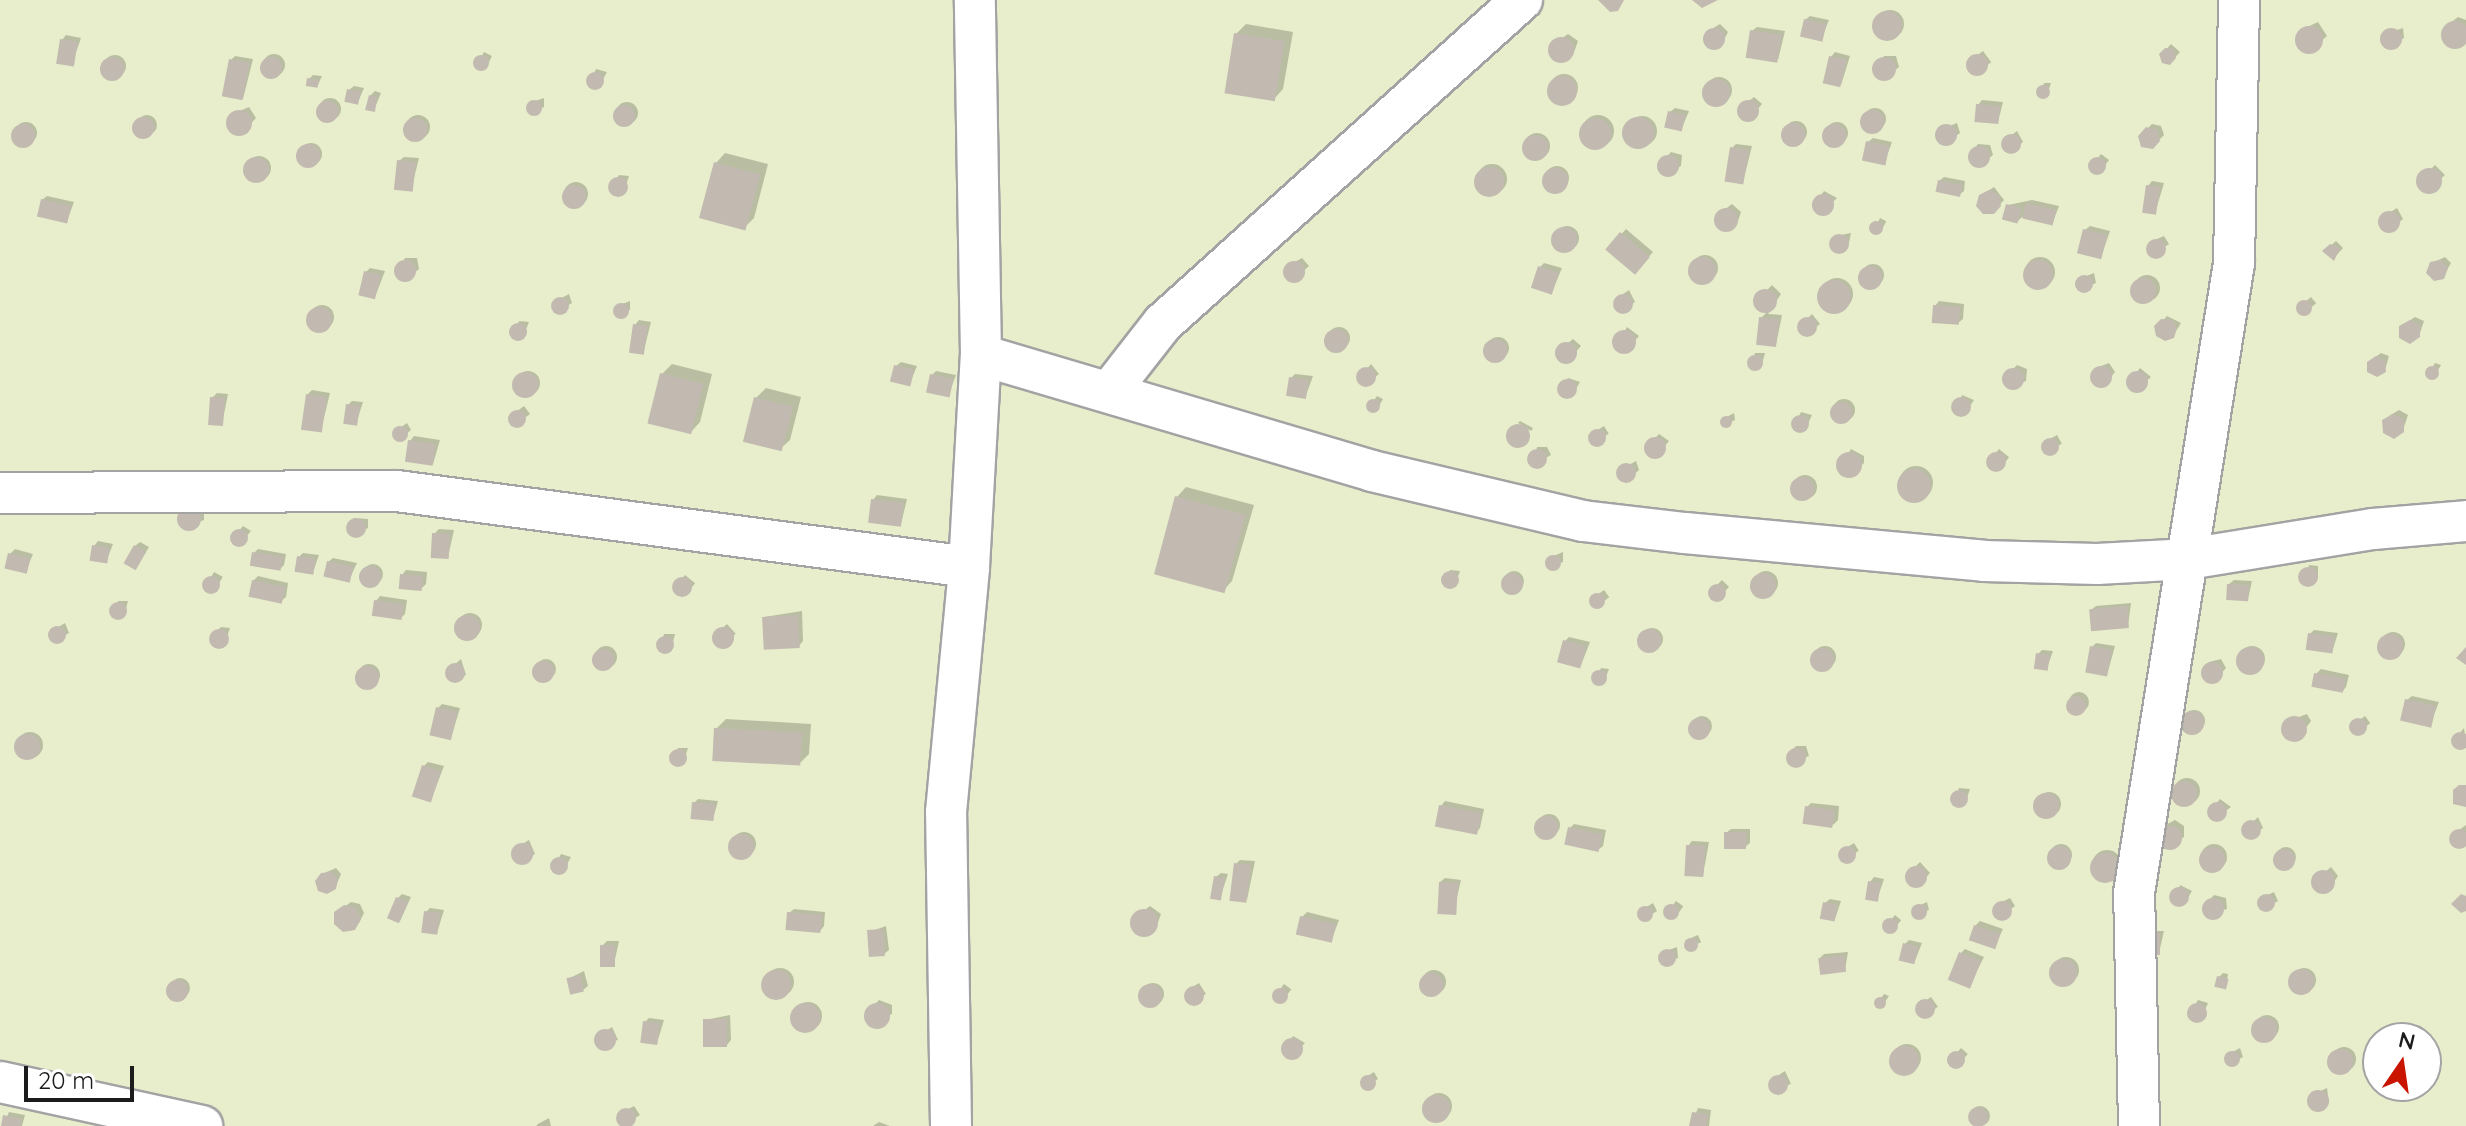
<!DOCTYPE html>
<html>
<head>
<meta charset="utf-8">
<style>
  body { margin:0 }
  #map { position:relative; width:2466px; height:1126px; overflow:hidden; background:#eeebe1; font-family:Quicksand,sans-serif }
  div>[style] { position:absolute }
  .farmland>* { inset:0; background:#e8eecb }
  .shadow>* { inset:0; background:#0003; transform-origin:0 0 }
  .round { border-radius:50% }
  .building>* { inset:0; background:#c2bab1; transform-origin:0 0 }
  .roads { filter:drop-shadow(2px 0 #a3a3a3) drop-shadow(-2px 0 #a3a3a3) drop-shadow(0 2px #a3a3a3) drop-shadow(0 -2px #a3a3a3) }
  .minor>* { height:40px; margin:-20px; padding:0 20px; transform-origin:20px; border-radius:20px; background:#fff }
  span { translate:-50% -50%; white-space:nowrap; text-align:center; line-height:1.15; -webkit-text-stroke:7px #fff; paint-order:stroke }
  .north { position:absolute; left:2362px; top:1022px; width:80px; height:80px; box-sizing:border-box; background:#fff; border:2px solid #a4a4a4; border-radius:50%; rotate:13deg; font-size:22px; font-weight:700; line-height:32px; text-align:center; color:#1c1c1c }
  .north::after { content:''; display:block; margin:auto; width:28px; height:36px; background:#c91400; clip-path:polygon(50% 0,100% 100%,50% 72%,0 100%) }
  .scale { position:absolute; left:24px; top:1066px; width:110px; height:36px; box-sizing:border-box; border:4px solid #1c1c1c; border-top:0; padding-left:10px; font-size:24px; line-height:28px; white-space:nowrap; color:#1c1c1c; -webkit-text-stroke:6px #fff; paint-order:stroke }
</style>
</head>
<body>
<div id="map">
  <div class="farmland">
    <i style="clip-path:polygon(evenodd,0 0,2466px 0,2466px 1126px,0 1126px,0 0,2378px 1038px,2426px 1038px,2426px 1086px,2378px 1086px,2378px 1038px)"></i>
  </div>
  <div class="shadow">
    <i class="round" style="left:1876px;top:10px;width:28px;height:28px"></i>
    <i style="clip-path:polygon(1810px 16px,1829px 20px,1821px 40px,1805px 20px)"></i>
    <i style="clip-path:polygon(2458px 17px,2466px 20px,2466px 43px,2447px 44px,2445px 27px)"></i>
    <i style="clip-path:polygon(2318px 22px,2327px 36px,2310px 51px,2298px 42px,2305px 28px)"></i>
    <i style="clip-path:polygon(1246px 24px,1293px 32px,1283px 89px,1274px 99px,1236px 34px)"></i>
    <i style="clip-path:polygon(1720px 24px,1728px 32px,1723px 42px,1708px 46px,1710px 30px)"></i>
    <i style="clip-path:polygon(1757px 27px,1785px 31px,1778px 60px,1752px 31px)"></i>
    <i style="clip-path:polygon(2403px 28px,2404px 38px,2389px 48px,2383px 35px)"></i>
    <i style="clip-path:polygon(1568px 34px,1578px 41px,1573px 55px,1554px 59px,1551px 46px)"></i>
    <i style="clip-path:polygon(66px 35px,81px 38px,72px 64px,62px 40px)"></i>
    <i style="left:2171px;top:44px;width:12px;height:15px;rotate:42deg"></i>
    <i style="left:1983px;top:51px;width:14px;height:18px;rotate:54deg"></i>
    <i style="left:484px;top:52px;width:9px;height:15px;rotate:27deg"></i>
    <i style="clip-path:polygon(1835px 52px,1850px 56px,1841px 85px,1831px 57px)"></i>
    <i class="round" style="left:263px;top:54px;width:22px;height:22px"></i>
    <i class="round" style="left:104px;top:55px;width:22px;height:22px"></i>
    <i style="clip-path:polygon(235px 56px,253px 59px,243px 99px,231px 60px)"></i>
    <i style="clip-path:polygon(1884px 56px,1896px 56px,1899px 67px,1884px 79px,1875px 72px)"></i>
    <i style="clip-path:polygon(596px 69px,607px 72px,599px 87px,589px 84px)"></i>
    <i class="round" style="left:1550px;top:74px;width:28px;height:28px"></i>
    <i style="clip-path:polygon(313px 75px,322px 76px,317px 87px,309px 79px)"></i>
    <i class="round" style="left:1706px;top:77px;width:26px;height:26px"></i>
    <i style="clip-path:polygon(2044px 83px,2051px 83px,2047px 95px,2040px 94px)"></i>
    <i style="clip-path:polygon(354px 86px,364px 88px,358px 102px,349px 90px)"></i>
    <i style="clip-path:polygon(375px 91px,381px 93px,374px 110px,370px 96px)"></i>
    <i style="clip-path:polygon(1754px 97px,1762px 104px,1748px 121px,1740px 108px)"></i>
    <i style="clip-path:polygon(544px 98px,544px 107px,530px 113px,529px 103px)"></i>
    <i class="round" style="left:319px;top:98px;width:22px;height:22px"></i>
    <i style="clip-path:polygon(1982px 100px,2003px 102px,1998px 122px,1978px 105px)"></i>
    <i class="round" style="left:616px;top:102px;width:22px;height:22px"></i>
    <i style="clip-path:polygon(249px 107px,256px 118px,241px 134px,229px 129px,230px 115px)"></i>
    <i class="round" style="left:1864px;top:108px;width:22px;height:22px"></i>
    <i style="clip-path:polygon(1675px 108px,1689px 111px,1681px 130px,1670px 112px)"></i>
    <i class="round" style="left:137px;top:115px;width:20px;height:20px"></i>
    <i class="round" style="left:406px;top:115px;width:24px;height:24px"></i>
    <i class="round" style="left:1582px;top:115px;width:32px;height:32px"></i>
    <i class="round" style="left:1627px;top:116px;width:30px;height:30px"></i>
    <i class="round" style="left:1785px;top:121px;width:22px;height:22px"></i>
    <i class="round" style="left:1826px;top:122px;width:22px;height:22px"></i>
    <i class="round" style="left:15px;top:122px;width:22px;height:22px"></i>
    <i style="clip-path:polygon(1957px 123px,1960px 133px,1946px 143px,1938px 131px)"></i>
    <i style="clip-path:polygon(2152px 124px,2161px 126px,2164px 135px,2157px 142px,2147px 129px)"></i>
    <i style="clip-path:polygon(2017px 131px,2023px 142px,2011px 151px,2005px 140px)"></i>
    <i class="round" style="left:1524px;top:133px;width:26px;height:26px"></i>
    <i style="clip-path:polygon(1873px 138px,1892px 142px,1884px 164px,1868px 142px)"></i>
    <i class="round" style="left:300px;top:143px;width:22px;height:22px"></i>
    <i style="clip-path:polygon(1736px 144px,1752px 146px,1743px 182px,1732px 148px)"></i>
    <i style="clip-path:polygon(1978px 144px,1990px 145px,1993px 155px,1979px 166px,1970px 154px)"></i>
    <i style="clip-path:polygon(1671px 152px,1682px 155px,1681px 166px,1665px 174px,1659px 166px)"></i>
    <i style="clip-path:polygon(725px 153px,768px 164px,754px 218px,745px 227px,716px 163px)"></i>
    <i style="left:2101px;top:154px;width:10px;height:17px;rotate:37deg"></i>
    <i class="round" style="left:247px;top:156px;width:24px;height:24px"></i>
    <i style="clip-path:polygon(404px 157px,419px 158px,411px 190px,399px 161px)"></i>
    <i class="round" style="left:1477px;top:164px;width:30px;height:30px"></i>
    <i style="left:2435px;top:165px;width:14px;height:23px;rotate:45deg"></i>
    <i class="round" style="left:1545px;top:166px;width:24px;height:24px"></i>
    <i style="clip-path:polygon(619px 175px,629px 176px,623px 194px,611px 189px)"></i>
    <i style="clip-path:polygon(1944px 177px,1965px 181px,1964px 191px,1959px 195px,1939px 181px)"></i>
    <i style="clip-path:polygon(2152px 181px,2164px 183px,2155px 213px,2148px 186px)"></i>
    <i class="round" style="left:564px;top:182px;width:24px;height:24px"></i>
    <i style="clip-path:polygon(1994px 187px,2004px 200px,1993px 212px,1980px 196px)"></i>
    <i style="clip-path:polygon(1824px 191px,1837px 198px,1821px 214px,1814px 205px)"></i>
    <i style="clip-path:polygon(47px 196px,74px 202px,67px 221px,42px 200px)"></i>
    <i style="clip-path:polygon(2032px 200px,2059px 206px,2052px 224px,2022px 217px,2017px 222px,2008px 205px)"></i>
    <i style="clip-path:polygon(1732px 204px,1741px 212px,1737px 224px,1719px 228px,1716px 216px)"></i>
    <i style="clip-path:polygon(2397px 208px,2403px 219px,2389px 231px,2379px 224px,2381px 218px)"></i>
    <i style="left:1880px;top:218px;width:7px;height:14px;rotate:27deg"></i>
    <i style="clip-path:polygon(2090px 226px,2110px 231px,2101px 257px,2085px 230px)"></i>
    <i class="round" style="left:1555px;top:226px;width:24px;height:24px"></i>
    <i style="clip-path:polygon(1626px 229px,1653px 252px,1639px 268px,1608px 249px)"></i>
    <i style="clip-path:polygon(1851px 233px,1848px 247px,1838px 253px,1831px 245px,1836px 236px)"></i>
    <i style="clip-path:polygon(2164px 236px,2169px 244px,2153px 255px,2150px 242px)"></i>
    <i style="clip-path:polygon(2336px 241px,2343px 248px,2334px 258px,2325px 251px)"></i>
    <i class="round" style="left:1692px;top:255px;width:26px;height:26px"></i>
    <i style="clip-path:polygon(2445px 257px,2451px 263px,2443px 277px,2432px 263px)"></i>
    <i class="round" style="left:2025px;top:257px;width:30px;height:30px"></i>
    <i style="clip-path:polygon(405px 258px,417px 258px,419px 269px,405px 280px,397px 273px)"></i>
    <i style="clip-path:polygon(1302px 258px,1309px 266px,1292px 281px,1286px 267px)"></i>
    <i style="clip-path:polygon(1544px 263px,1562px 268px,1552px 292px,1540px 267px)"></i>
    <i class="round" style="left:1862px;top:264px;width:22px;height:22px"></i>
    <i style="clip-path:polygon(370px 268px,385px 271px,375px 297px,366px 272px)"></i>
    <i style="clip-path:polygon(2094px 273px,2096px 283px,2081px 289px,2079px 279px)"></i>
    <i class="round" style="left:2134px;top:275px;width:26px;height:26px"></i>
    <i class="round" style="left:1821px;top:278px;width:32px;height:32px"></i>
    <i style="clip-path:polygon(1772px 285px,1781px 294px,1768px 314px,1782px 315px,1776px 345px,1761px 318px,1766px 313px,1755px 303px)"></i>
    <i style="clip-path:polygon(1629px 290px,1635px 302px,1622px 311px,1616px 299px)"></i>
    <i style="clip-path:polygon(569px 294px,572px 303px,557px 312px,554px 302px)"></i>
    <i style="left:2311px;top:297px;width:8px;height:16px;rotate:50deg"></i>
    <i style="clip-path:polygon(630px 301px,630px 310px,617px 314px,617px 306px)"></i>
    <i style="clip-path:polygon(1939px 301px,1964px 304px,1963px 319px,1958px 323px,1935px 306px)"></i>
    <i class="round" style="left:310px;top:305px;width:24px;height:24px"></i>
    <i style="clip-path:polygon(1812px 314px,1820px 324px,1806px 334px,1799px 327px)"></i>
    <i style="clip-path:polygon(2167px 316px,2181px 323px,2173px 336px,2157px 327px)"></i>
    <i style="clip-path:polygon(2415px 317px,2424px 321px,2419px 336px,2401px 326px)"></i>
    <i style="clip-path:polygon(639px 320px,651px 322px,643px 354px,635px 325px)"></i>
    <i style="clip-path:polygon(519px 321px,529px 322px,523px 337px,513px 336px)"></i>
    <i class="round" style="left:1328px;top:327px;width:22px;height:22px"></i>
    <i style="clip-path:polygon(1627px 327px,1639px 336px,1626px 351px,1616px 346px)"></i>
    <i class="round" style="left:1487px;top:337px;width:22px;height:22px"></i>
    <i style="clip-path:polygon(1573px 339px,1581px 346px,1567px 362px,1557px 352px)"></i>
    <i style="clip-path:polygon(1755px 353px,1765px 353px,1761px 368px,1751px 367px)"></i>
    <i style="clip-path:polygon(2381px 353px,2389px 356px,2385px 370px,2374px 358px)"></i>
    <i style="clip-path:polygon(901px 362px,917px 366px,909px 385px,896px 366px)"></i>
    <i style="clip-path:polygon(2109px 363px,2115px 372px,2104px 386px,2092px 377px,2098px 367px)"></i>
    <i style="clip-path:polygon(2435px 363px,2441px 365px,2434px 377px,2428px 374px)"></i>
    <i style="clip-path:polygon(672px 364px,712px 374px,700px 422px,691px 432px,662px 374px)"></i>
    <i style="clip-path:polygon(1371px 364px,1379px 374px,1366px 384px,1359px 379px)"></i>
    <i style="clip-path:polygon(2017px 365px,2027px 369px,2026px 381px,2010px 388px,2004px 379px)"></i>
    <i style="clip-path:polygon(2140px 368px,2151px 377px,2135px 391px,2129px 382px)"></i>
    <i class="round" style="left:516px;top:371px;width:24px;height:24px"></i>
    <i style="clip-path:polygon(936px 371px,956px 375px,948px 396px,932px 375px)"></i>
    <i style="clip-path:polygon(1295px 374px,1313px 376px,1305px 398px,1291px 378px)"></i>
    <i style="clip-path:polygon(1568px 378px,1580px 382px,1572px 396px,1560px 391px)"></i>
    <i style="clip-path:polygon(766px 388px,801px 397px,790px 440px,780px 449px,756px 398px)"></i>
    <i style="clip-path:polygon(312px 390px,330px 393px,321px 430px,308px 394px)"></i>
    <i style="clip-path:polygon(217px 393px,228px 394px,222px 424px,212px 398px)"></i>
    <i style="clip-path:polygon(1962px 395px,1974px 400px,1965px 414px,1956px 413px)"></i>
    <i style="clip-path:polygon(1377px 396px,1383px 399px,1376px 411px,1369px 408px)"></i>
    <i class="round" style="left:1833px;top:399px;width:22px;height:22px"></i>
    <i style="clip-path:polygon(352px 401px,363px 402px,356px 424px,348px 405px)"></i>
    <i style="left:524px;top:406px;width:10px;height:18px;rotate:53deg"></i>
    <i style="clip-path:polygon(2399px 410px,2408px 415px,2403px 430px,2389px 416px)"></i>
    <i style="clip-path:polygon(1801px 412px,1812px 415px,1805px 430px,1794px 427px)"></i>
    <i style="clip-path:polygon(1734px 413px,1735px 420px,1724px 425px,1723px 419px)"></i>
    <i style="clip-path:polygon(1520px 421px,1533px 428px,1531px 431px,1518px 423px)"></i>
    <i style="clip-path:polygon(407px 423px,411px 430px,399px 440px,394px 432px)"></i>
    <i style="left:1604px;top:426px;width:9px;height:18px;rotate:58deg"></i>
    <i style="clip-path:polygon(1515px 427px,1529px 434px,1520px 446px,1510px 440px)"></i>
    <i style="clip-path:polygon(1659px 434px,1669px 441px,1656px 457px,1646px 448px)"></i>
    <i style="left:2057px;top:435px;width:10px;height:17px;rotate:61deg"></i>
    <i style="clip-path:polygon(414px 436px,440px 440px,433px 464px,410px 441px)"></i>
    <i style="clip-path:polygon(1537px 447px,1547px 447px,1551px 455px,1533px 465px)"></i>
    <i style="clip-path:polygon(1851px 449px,1864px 456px,1864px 463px,1851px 475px,1839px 468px)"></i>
    <i style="left:1999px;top:449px;width:13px;height:15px;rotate:39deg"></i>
    <i style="clip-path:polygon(1636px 461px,1639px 470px,1626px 482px,1618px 471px)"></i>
    <i class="round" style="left:1899px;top:466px;width:34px;height:34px"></i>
    <i class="round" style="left:1793px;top:475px;width:24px;height:24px"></i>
    <i style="clip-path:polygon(1186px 487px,1254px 505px,1232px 581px,1223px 591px,1177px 497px)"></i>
    <i style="clip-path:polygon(877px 495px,907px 499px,901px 524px,873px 500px)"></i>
    <i style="clip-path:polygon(204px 506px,204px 520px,185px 527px,178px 516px,181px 510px)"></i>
    <i style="clip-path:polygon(354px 518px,368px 519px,368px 528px,354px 535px,350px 522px)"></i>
    <i style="clip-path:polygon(243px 526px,251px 531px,240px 544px,232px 539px)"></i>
    <i style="clip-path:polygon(439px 529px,454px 530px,448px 557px,434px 534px)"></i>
    <i style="clip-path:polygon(98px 541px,113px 544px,106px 562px,94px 546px)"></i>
    <i style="clip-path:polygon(140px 542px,149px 547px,136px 568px,135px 546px)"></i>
    <i style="clip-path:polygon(15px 549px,33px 554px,25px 573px,10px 554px)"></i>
    <i style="clip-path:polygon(258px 549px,286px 554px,284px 565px,280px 569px,254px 553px)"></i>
    <i style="clip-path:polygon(1563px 552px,1563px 562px,1550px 567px,1549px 558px)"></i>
    <i style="clip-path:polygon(303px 553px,319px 555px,313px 572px,299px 557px)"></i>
    <i style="clip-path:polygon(333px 558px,357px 563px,349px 580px,328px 562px)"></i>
    <i class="round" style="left:363px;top:564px;width:20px;height:20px"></i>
    <i style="clip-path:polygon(2309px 565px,2318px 566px,2318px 579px,2304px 583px)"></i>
    <i style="clip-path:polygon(406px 570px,427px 572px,426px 584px,421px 589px,402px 575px)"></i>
    <i style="clip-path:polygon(1450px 570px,1460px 571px,1455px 585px,1445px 585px)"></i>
    <i class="round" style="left:1754px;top:571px;width:24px;height:24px"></i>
    <i class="round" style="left:1504px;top:571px;width:20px;height:20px"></i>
    <i style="left:214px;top:572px;width:10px;height:18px;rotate:29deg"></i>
    <i style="left:685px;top:575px;width:13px;height:15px;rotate:39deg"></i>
    <i style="clip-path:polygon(258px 576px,288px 583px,286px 597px,281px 601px,253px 581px)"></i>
    <i style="left:1722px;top:580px;width:10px;height:18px;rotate:45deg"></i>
    <i style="clip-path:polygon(2234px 580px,2252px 581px,2248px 599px,2229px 584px)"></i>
    <i style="left:1604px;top:590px;width:9px;height:15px;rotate:54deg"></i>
    <i style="clip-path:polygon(380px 596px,407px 600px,405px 614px,401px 618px,376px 601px)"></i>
    <i style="clip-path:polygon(118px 601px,128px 601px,124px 616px,113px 616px)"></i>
    <i style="clip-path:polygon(2131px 603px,2128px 626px,2091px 610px,2096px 606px)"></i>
    <i style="clip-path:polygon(802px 611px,803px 641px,799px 646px,764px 617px)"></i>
    <i class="round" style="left:458px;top:613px;width:24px;height:24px"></i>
    <i style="clip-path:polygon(65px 623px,69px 633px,54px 641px,50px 632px)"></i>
    <i style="left:727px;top:624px;width:13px;height:18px;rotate:48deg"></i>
    <i style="clip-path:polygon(221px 627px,230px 628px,224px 646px,214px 645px,212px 636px)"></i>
    <i class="round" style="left:1641px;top:628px;width:22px;height:22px"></i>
    <i style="clip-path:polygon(2314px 630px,2338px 633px,2332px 652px,2310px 634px)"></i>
    <i class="round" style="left:2381px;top:632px;width:24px;height:24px"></i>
    <i style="clip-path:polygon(664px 634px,675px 634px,671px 650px,660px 649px)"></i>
    <i style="clip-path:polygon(1569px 637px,1590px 642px,1581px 665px,1565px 641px)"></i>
    <i style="clip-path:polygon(2096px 643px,2115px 646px,2107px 675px,2092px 647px)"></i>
    <i class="round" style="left:2239px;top:646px;width:26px;height:26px"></i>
    <i class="round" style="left:1814px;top:646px;width:22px;height:22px"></i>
    <i class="round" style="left:595px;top:646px;width:22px;height:22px"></i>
    <i style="clip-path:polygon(2042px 650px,2053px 651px,2047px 668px,2038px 654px)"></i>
    <i class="round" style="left:536px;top:659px;width:20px;height:20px"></i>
    <i style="clip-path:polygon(461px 659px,466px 675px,451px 680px,447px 671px)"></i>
    <i style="clip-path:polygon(2221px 659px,2226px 668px,2214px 682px,2202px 672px,2209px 662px)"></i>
    <i class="round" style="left:358px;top:664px;width:22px;height:22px"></i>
    <i style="clip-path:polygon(1601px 668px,1609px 669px,1604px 682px,1595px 681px)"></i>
    <i style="clip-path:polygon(2321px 669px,2349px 675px,2346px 687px,2342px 692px,2316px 674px)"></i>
    <i class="round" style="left:2069px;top:692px;width:20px;height:20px"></i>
    <i style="clip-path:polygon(2412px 696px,2439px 702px,2430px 725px,2407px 700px)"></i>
    <i style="clip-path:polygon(442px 704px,460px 708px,451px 738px,438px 708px)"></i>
    <i class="round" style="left:2183px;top:710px;width:22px;height:22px"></i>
    <i style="clip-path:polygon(2307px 714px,2311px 721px,2300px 736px,2287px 739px,2285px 722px)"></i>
    <i class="round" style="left:1692px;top:716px;width:20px;height:20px"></i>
    <i style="left:2365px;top:716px;width:9px;height:17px;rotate:54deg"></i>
    <i style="clip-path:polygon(726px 719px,811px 724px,809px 754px,799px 764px,716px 729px)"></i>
    <i style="clip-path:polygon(2464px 728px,2466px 743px,2459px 748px,2454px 740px)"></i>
    <i class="round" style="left:17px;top:732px;width:26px;height:26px"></i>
    <i style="clip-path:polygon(1796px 746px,1806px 746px,1809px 756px,1790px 764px,1788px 755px)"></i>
    <i style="clip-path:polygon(678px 748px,688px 748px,683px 763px,672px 762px)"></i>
    <i style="clip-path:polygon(428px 762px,444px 766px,431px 800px,424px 766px)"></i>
    <i class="round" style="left:2174px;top:778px;width:26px;height:26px"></i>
    <i style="clip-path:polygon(1959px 788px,1970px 789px,1965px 804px,1954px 803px)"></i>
    <i class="round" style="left:2037px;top:792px;width:24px;height:24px"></i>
    <i style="clip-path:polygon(698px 799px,718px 801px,713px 819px,694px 803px)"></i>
    <i style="clip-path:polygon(2220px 799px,2231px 807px,2214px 820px,2209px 812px)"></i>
    <i style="clip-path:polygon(1445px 801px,1484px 809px,1480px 828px,1476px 833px,1441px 806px)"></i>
    <i style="clip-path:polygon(1811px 803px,1839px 806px,1838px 820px,1833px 825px,1807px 807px)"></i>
    <i class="round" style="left:1538px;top:814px;width:22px;height:22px"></i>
    <i style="clip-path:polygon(2258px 817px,2263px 828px,2250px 837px,2244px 831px)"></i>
    <i style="clip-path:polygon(2175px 820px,2184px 826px,2184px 837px,2164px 849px,2155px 841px,2160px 828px)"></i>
    <i style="clip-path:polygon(1574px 824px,1606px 830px,1603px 846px,1598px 850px,1570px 828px)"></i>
    <i style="clip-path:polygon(2466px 825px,2466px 844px,2455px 846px,2452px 835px)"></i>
    <i style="clip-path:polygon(1731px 829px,1750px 829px,1750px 843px,1745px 847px,1726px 833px)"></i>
    <i class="round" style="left:732px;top:832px;width:24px;height:24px"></i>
    <i style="clip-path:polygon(529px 840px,535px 854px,520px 863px,514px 849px)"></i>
    <i style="clip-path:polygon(1692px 841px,1709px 842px,1703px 875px,1688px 846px)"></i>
    <i style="left:1854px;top:843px;width:9px;height:17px;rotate:58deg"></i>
    <i class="round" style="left:2050px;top:844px;width:22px;height:22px"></i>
    <i class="round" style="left:2201px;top:844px;width:26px;height:26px"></i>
    <i class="round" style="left:2276px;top:847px;width:20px;height:20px"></i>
    <i class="round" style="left:2092px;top:850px;width:30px;height:30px"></i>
    <i style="clip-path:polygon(561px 854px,571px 857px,563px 872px,553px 869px)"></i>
    <i style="clip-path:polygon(1240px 860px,1255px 861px,1247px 900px,1236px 864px)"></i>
    <i style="clip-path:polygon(1920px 862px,1930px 873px,1918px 886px,1906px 876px)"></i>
    <i style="clip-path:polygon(2331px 867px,2338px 876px,2328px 891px,2313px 882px)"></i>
    <i style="clip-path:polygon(336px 868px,341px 874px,335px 888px,322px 874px)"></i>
    <i style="clip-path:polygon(1221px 873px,1228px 874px,1220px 898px,1216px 877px)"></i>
    <i style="clip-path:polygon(1874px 877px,1884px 879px,1877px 900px,1870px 882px)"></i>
    <i style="clip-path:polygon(1445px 878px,1461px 880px,1453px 914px,1440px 882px)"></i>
    <i style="clip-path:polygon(2180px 885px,2192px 891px,2184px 904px,2175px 903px)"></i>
    <i style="left:2274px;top:892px;width:10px;height:17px;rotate:66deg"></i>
    <i style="clip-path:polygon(402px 894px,411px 897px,400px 921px,398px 898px)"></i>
    <i style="clip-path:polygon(2214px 895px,2226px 898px,2227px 909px,2206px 915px,2205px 905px)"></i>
    <i style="clip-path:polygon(2010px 898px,2015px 906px,2000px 918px,1996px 905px)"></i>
    <i style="clip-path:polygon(1830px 899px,1841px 901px,1835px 919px,1825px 903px)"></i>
    <i style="left:1676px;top:901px;width:9px;height:16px;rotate:36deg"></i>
    <i style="clip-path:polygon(351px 902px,360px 904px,364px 913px,359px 923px,337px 912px)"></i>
    <i style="clip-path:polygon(1927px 902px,1929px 910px,1916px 916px,1914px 908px)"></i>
    <i style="clip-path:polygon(1653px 903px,1657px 911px,1643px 920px,1640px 911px)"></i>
    <i style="clip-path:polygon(1150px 906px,1161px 914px,1156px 928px,1137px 932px,1133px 919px)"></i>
    <i style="clip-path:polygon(430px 908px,444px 910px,437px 933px,426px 912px)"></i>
    <i style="clip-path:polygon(794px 909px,825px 912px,824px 926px,820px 931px,789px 913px)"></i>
    <i style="clip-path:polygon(1307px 912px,1339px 920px,1331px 941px,1302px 917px)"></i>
    <i style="left:1895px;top:915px;width:8px;height:15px;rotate:40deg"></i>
    <i style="clip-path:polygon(1980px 921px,2003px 929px,1994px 947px,1975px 926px)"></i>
    <i style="clip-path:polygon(886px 926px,889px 950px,884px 954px,869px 932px)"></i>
    <i style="clip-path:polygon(2151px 931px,2164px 931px,2159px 953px)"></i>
    <i style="left:1698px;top:935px;width:8px;height:14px;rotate:67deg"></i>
    <i style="clip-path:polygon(1909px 940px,1922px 943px,1914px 963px,1905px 944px)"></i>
    <i style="clip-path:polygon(607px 941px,619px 941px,614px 964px,602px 946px)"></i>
    <i style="clip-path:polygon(1677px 947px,1678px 958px,1663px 963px,1663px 952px)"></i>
    <i style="clip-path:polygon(1965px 949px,1984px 957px,1969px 986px,1961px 953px)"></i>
    <i style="clip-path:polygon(1848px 952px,1845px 970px,1820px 958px,1824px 954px)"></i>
    <i class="round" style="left:2053px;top:957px;width:26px;height:26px"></i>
    <i class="round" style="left:2292px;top:968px;width:24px;height:24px"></i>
    <i class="round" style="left:766px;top:968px;width:28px;height:28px"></i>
    <i class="round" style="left:1422px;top:970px;width:24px;height:24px"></i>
    <i style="clip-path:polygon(584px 971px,588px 986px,583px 990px,568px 979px)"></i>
    <i style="clip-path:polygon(2223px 973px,2228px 974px,2226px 987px,2219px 977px)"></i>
    <i class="round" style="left:170px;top:978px;width:20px;height:20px"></i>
    <i class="round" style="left:1142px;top:983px;width:22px;height:22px"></i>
    <i style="left:1199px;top:983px;width:13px;height:16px;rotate:58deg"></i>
    <i style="left:1284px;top:984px;width:9px;height:16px;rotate:36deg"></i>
    <i style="clip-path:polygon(1884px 994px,1889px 996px,1882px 1006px,1877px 1004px)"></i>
    <i style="left:1931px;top:997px;width:12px;height:15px;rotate:55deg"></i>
    <i style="clip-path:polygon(879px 1000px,892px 1005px,892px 1014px,872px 1025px,866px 1013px)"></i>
    <i style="clip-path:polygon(2198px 1000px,2208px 1003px,2201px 1019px,2190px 1015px)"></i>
    <i class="round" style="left:794px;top:1002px;width:28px;height:28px"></i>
    <i style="clip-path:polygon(730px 1015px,731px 1040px,727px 1045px,705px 1020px)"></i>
    <i class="round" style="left:2255px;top:1015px;width:24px;height:24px"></i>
    <i style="clip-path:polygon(649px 1018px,664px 1020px,657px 1043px,645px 1022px)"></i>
    <i style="clip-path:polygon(612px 1027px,618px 1040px,599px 1046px,598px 1036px)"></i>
    <i style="clip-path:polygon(1293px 1036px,1305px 1043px,1290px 1058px,1283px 1050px)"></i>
    <i class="round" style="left:1893px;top:1044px;width:28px;height:28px"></i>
    <i class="round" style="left:2332px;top:1047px;width:24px;height:24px"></i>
    <i style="left:1961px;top:1048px;width:9px;height:18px;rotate:41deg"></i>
    <i style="clip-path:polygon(2240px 1048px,2243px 1057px,2229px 1064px,2227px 1055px)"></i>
    <i style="clip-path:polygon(1785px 1071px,1791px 1084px,1772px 1090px,1771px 1080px)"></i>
    <i style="clip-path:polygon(1374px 1072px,1378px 1079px,1365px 1087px,1363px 1079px)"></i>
    <i style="clip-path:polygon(2327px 1088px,2329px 1103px,2314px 1109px,2312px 1095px)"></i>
    <i class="round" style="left:1426px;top:1093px;width:26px;height:26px"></i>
    <i style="clip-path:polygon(634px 1106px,640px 1115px,622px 1126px,619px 1114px)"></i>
    <i class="round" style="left:1970px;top:1106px;width:20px;height:20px"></i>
    <i style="clip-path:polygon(1698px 1108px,1711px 1110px,1709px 1126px,1691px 1126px)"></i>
    <i style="clip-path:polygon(9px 1112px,25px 1115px,22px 1126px,3px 1126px)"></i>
    <i style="clip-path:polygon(549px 1118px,551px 1126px,536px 1126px,538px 1124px)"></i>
    <i style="clip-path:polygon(879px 1122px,890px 1126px,873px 1126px)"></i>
  </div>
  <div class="building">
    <i style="clip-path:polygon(1598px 0,1624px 0,1618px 11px,1610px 12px)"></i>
    <i style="clip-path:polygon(1692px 0,1718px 0,1702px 8px)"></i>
    <i class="round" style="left:1872px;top:11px;width:30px;height:30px"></i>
    <i style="left:1804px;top:19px;width:23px;height:18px;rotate:13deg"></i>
    <i class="round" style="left:2441px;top:21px;width:28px;height:28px"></i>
    <i class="round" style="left:2295px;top:26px;width:28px;height:28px"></i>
    <i class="round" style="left:1703px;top:28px;width:22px;height:22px"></i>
    <i class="round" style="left:2380px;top:28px;width:22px;height:22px"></i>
    <i style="left:1750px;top:30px;width:32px;height:28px;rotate:9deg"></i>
    <i style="left:1234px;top:33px;width:51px;height:61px;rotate:9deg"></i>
    <i class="round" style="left:1548px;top:37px;width:26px;height:26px"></i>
    <i style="left:60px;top:39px;width:18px;height:25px;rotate:9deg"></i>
    <i style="clip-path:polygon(2165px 48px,2173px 49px,2176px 58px,2170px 65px,2162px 63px,2159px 54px)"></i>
    <i class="round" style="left:1966px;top:54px;width:22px;height:22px"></i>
    <i class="round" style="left:473px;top:55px;width:16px;height:16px"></i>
    <i style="left:1829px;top:56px;width:18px;height:28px;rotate:13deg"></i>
    <i class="round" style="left:260px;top:57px;width:22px;height:22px"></i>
    <i class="round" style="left:100px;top:57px;width:24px;height:24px"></i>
    <i class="round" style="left:1872px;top:57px;width:24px;height:24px"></i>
    <i style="left:229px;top:59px;width:21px;height:38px;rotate:11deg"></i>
    <i class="round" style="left:586px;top:72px;width:18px;height:18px"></i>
    <i class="round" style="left:1547px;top:76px;width:30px;height:30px"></i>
    <i style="left:307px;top:78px;width:12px;height:8px;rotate:9deg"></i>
    <i class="round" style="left:1702px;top:79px;width:28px;height:28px"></i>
    <i class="round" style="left:2036px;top:85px;width:14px;height:14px"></i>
    <i style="left:347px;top:89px;width:14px;height:13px;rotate:12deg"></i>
    <i style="clip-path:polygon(369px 95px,377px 97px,375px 112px,365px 110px)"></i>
    <i class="round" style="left:526px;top:100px;width:16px;height:16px"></i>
    <i class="round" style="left:1737px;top:100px;width:22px;height:22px"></i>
    <i class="round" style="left:316px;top:101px;width:22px;height:22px"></i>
    <i style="left:1976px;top:104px;width:24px;height:18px;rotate:5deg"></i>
    <i class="round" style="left:613px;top:105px;width:22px;height:22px"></i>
    <i class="round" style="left:226px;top:110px;width:26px;height:26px"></i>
    <i class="round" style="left:1860px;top:110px;width:24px;height:24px"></i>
    <i style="left:1668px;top:111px;width:18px;height:17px;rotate:13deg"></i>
    <i class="round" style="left:1622px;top:117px;width:32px;height:32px"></i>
    <i class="round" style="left:132px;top:117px;width:22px;height:22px"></i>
    <i class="round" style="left:1579px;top:118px;width:32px;height:32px"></i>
    <i class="round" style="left:403px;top:118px;width:24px;height:24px"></i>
    <i class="round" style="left:1781px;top:123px;width:24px;height:24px"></i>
    <i class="round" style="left:1822px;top:124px;width:24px;height:24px"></i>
    <i class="round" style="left:11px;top:124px;width:24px;height:24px"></i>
    <i class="round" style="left:1935px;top:124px;width:22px;height:22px"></i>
    <i style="clip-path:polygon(2146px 127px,2157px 130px,2160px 141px,2153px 149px,2141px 147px,2138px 136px)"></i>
    <i class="round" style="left:2001px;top:134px;width:20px;height:20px"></i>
    <i class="round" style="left:1522px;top:135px;width:26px;height:26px"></i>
    <i style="left:1866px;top:141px;width:24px;height:20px;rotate:12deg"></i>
    <i class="round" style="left:296px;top:144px;width:24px;height:24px"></i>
    <i class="round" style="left:1968px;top:146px;width:22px;height:22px"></i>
    <i style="left:1730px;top:147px;width:19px;height:35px;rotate:9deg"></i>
    <i class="round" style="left:1657px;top:155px;width:22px;height:22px"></i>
    <i class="round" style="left:2088px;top:157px;width:18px;height:18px"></i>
    <i class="round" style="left:243px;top:157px;width:26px;height:26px"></i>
    <i style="left:397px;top:160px;width:19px;height:30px;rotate:6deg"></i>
    <i style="left:714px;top:162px;width:48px;height:58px;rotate:15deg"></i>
    <i class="round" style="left:1474px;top:167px;width:30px;height:30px"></i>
    <i class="round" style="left:2416px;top:168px;width:26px;height:26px"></i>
    <i class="round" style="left:1542px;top:168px;width:26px;height:26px"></i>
    <i class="round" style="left:608px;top:177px;width:20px;height:20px"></i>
    <i style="left:1938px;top:180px;width:25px;height:12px;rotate:12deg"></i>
    <i class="round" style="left:562px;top:185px;width:24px;height:24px"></i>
    <i style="left:2146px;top:185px;width:14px;height:28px;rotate:8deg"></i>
    <i style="clip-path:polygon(1989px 190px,1999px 195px,2001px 206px,1994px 214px,1983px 214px,1976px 206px,1979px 195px)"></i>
    <i class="round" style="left:1812px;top:194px;width:22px;height:22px"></i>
    <i style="left:41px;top:199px;width:31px;height:18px;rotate:13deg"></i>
    <i style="left:2026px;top:203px;width:31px;height:16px;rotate:13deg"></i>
    <i style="left:2006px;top:204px;width:16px;height:16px;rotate:15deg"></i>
    <i class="round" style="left:1714px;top:208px;width:24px;height:24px"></i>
    <i class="round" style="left:2378px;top:211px;width:22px;height:22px"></i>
    <i class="round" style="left:1869px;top:221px;width:14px;height:14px"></i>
    <i class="round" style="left:1551px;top:227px;width:26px;height:26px"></i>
    <i style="left:2083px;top:229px;width:25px;height:25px;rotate:14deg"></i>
    <i style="left:1620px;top:232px;width:39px;height:23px;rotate:40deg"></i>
    <i class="round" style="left:1829px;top:234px;width:20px;height:20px"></i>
    <i class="round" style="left:2146px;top:239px;width:20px;height:20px"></i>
    <i style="clip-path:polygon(2330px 244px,2340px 248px,2334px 261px,2322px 251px)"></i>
    <i class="round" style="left:1688px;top:257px;width:28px;height:28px"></i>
    <i class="round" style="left:2023px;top:260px;width:30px;height:30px"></i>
    <i style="clip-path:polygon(2440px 260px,2448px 268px,2444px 279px,2434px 281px,2426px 273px,2430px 262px)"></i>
    <i class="round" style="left:394px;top:260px;width:22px;height:22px"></i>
    <i class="round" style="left:1283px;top:261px;width:22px;height:22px"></i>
    <i class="round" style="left:1858px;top:266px;width:24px;height:24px"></i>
    <i style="left:1538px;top:266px;width:22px;height:23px;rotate:18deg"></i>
    <i style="left:364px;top:271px;width:17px;height:25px;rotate:13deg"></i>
    <i class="round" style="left:2075px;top:275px;width:18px;height:18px"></i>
    <i class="round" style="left:2130px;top:278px;width:26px;height:26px"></i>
    <i class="round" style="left:1817px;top:280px;width:34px;height:34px"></i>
    <i class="round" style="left:1753px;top:289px;width:24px;height:24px"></i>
    <i class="round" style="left:1613px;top:294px;width:20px;height:20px"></i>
    <i class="round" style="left:551px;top:297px;width:18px;height:18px"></i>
    <i class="round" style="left:2296px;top:300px;width:16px;height:16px"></i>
    <i class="round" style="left:613px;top:303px;width:16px;height:16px"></i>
    <i style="left:1933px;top:305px;width:27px;height:18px;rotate:4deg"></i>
    <i class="round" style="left:306px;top:307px;width:26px;height:26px"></i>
    <i class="round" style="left:1797px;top:317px;width:20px;height:20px"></i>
    <i style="left:1759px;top:317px;width:20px;height:28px;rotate:6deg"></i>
    <i style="clip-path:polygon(2161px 319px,2172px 320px,2177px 328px,2174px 338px,2165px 341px,2156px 336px,2154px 326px)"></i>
    <i style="clip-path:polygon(2410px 320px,2420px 325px,2420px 337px,2410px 344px,2399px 338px,2399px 326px)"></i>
    <i class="round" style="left:509px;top:323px;width:18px;height:18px"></i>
    <i style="left:633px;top:324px;width:15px;height:29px;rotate:8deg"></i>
    <i class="round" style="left:1324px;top:329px;width:24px;height:24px"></i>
    <i class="round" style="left:1612px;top:330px;width:24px;height:24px"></i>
    <i class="round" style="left:1483px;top:339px;width:24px;height:24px"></i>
    <i class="round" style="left:1555px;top:342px;width:22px;height:22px"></i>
    <i class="round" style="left:1747px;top:355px;width:16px;height:16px"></i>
    <i style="clip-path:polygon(2376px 356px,2385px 361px,2386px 372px,2377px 377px,2367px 372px,2367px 362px)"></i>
    <i style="left:894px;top:365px;width:21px;height:17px;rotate:14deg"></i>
    <i class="round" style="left:2090px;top:366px;width:22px;height:22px"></i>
    <i class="round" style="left:2425px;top:366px;width:14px;height:14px"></i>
    <i class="round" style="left:1356px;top:367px;width:20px;height:20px"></i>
    <i class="round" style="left:2002px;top:368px;width:22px;height:22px"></i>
    <i class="round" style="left:2126px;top:371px;width:22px;height:22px"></i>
    <i class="round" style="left:512px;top:372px;width:26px;height:26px"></i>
    <i style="left:660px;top:373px;width:45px;height:52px;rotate:14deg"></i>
    <i style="left:930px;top:374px;width:24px;height:19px;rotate:12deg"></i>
    <i style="left:1289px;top:377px;width:20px;height:19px;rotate:9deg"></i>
    <i class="round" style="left:1557px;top:379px;width:20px;height:20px"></i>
    <i style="left:306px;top:394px;width:21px;height:36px;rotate:8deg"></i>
    <i style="left:210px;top:397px;width:15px;height:28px;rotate:4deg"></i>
    <i style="left:754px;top:397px;width:40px;height:46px;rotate:14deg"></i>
    <i class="round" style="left:1951px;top:397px;width:20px;height:20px"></i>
    <i class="round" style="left:1366px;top:399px;width:14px;height:14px"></i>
    <i class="round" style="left:1830px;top:402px;width:22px;height:22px"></i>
    <i style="left:346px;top:404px;width:14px;height:20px;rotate:8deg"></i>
    <i class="round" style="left:508px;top:410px;width:18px;height:18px"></i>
    <i style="clip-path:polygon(2393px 414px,2404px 419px,2404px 432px,2394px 439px,2383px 433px,2382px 420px)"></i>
    <i class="round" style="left:1791px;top:415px;width:18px;height:18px"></i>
    <i class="round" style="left:1720px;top:416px;width:12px;height:12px"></i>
    <i class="round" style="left:1506px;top:424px;width:24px;height:24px"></i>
    <i class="round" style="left:392px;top:426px;width:16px;height:16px"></i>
    <i class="round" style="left:1588px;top:429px;width:18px;height:18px"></i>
    <i class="round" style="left:1644px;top:437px;width:22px;height:22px"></i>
    <i class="round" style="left:2041px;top:438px;width:18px;height:18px"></i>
    <i style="left:408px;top:440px;width:28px;height:22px;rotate:8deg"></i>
    <i class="round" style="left:1527px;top:449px;width:20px;height:20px"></i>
    <i class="round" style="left:1836px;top:452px;width:26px;height:26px"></i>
    <i class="round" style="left:1986px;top:452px;width:20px;height:20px"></i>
    <i class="round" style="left:1616px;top:463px;width:20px;height:20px"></i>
    <i class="round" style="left:1897px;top:469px;width:34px;height:34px"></i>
    <i class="round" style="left:1790px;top:477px;width:24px;height:24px"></i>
    <i style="left:1175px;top:496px;width:73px;height:81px;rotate:15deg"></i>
    <i style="left:871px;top:499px;width:33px;height:24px;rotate:7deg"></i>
    <i class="round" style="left:177px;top:507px;width:24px;height:24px"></i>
    <i class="round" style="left:346px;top:518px;width:20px;height:20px"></i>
    <i class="round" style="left:230px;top:529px;width:18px;height:18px"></i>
    <i style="left:432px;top:533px;width:18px;height:25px;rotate:3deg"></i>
    <i style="left:92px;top:545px;width:18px;height:16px;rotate:9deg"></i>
    <i style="left:134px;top:545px;width:14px;height:21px;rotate:30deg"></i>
    <i style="left:252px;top:552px;width:31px;height:14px;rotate:9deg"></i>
    <i style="left:8px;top:553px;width:23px;height:16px;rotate:13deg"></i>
    <i class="round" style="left:1545px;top:555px;width:16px;height:16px"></i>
    <i style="left:297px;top:556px;width:19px;height:16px;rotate:9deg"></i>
    <i style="left:327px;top:561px;width:27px;height:16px;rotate:13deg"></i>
    <i class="round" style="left:359px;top:566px;width:22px;height:22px"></i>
    <i class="round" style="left:2298px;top:567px;width:20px;height:20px"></i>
    <i class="round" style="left:1441px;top:571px;width:18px;height:18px"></i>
    <i class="round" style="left:1750px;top:573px;width:26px;height:26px"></i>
    <i class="round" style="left:1501px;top:573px;width:22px;height:22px"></i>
    <i style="left:400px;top:574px;width:23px;height:15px;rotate:5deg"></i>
    <i class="round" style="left:202px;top:576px;width:18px;height:18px"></i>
    <i class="round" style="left:672px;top:577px;width:20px;height:20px"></i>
    <i style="left:252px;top:580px;width:34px;height:17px;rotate:12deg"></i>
    <i class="round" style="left:1708px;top:584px;width:18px;height:18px"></i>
    <i style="left:2227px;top:584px;width:22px;height:16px;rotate:3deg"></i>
    <i class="round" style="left:1589px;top:593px;width:16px;height:16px"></i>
    <i style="left:374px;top:600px;width:30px;height:16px;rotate:8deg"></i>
    <i class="round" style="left:109px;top:602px;width:18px;height:18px"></i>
    <i style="left:2127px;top:606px;width:22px;height:38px;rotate:85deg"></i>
    <i class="round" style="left:454px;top:615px;width:26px;height:26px"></i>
    <i style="left:798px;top:615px;width:33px;height:36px;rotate:87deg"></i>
    <i class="round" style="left:48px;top:626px;width:18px;height:18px"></i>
    <i class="round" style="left:712px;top:627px;width:22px;height:22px"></i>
    <i class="round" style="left:209px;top:629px;width:20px;height:20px"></i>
    <i class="round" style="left:1637px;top:629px;width:24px;height:24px"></i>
    <i style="left:2308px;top:633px;width:27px;height:17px;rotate:8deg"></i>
    <i class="round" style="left:2377px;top:634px;width:26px;height:26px"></i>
    <i class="round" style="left:656px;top:636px;width:18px;height:18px"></i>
    <i style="left:1563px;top:640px;width:24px;height:23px;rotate:15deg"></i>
    <i style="left:2090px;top:646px;width:22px;height:27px;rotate:10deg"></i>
    <i class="round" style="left:2236px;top:647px;width:28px;height:28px"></i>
    <i style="clip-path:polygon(2466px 647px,2466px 665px,2456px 658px)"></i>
    <i class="round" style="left:1810px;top:648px;width:24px;height:24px"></i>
    <i class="round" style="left:592px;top:649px;width:22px;height:22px"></i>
    <i style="left:2036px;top:653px;width:14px;height:16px;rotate:8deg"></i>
    <i class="round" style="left:532px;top:661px;width:22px;height:22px"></i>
    <i class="round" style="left:2201px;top:662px;width:22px;height:22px"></i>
    <i class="round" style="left:445px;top:663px;width:20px;height:20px"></i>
    <i class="round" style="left:355px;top:666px;width:24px;height:24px"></i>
    <i class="round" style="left:1591px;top:670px;width:16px;height:16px"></i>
    <i style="left:2314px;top:673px;width:32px;height:14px;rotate:11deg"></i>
    <i class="round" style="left:2066px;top:696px;width:20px;height:20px"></i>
    <i style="left:2405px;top:699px;width:32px;height:22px;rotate:13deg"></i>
    <i style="left:436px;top:707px;width:22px;height:29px;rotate:13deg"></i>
    <i class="round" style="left:2180px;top:711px;width:24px;height:24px"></i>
    <i class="round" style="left:2281px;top:716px;width:26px;height:26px"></i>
    <i class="round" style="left:1688px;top:718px;width:22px;height:22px"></i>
    <i class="round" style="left:2349px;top:718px;width:18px;height:18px"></i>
    <i style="left:714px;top:728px;width:88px;height:33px;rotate:3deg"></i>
    <i class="round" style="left:2451px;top:732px;width:18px;height:18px"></i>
    <i class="round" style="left:14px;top:734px;width:26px;height:26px"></i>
    <i class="round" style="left:1786px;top:748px;width:20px;height:20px"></i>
    <i class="round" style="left:669px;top:749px;width:18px;height:18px"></i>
    <i style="left:422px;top:765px;width:20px;height:33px;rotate:18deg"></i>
    <i class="round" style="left:2171px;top:781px;width:26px;height:26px"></i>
    <i style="clip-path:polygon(2459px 785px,2466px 785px,2466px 807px,2453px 804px,2453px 790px)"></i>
    <i class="round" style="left:1950px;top:790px;width:18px;height:18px"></i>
    <i class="round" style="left:2033px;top:793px;width:26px;height:26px"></i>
    <i class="round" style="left:2207px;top:802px;width:20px;height:20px"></i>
    <i style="left:692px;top:802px;width:23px;height:17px;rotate:5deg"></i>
    <i style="left:1439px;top:805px;width:43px;height:22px;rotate:11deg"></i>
    <i style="left:1805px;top:806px;width:30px;height:18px;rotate:8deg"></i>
    <i class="round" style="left:1534px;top:816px;width:24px;height:24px"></i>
    <i class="round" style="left:2241px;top:820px;width:20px;height:20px"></i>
    <i class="round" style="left:2158px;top:826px;width:24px;height:24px"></i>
    <i style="left:1568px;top:827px;width:35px;height:18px;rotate:12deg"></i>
    <i class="round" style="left:2449px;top:829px;width:20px;height:20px"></i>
    <i style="left:1724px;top:832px;width:22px;height:17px"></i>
    <i class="round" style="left:728px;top:834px;width:26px;height:26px"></i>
    <i class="round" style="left:511px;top:843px;width:22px;height:22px"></i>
    <i style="left:1686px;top:845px;width:19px;height:31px;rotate:3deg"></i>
    <i class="round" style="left:1838px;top:846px;width:18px;height:18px"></i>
    <i class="round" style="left:2047px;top:846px;width:24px;height:24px"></i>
    <i class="round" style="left:2199px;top:847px;width:26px;height:26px"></i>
    <i class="round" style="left:2273px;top:849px;width:22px;height:22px"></i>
    <i class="round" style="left:2090px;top:853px;width:30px;height:30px"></i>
    <i class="round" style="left:550px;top:857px;width:18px;height:18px"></i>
    <i style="left:1234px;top:863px;width:17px;height:38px;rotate:7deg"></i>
    <i class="round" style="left:1905px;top:866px;width:22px;height:22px"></i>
    <i class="round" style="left:2311px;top:870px;width:24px;height:24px"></i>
    <i style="clip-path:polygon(331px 872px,338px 879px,336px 889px,327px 894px,318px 891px,315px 881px,321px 873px)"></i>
    <i style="left:1214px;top:876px;width:11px;height:23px;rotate:10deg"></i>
    <i style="left:1868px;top:881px;width:13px;height:19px;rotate:9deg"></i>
    <i style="left:1439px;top:882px;width:19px;height:32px;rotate:3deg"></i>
    <i class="round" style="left:2169px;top:887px;width:20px;height:20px"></i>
    <i style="clip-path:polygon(2461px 894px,2466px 896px,2466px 911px,2461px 913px,2451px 904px)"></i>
    <i class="round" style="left:2257px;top:894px;width:18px;height:18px"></i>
    <i style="left:396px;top:897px;width:13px;height:23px;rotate:23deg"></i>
    <i class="round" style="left:2202px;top:898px;width:22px;height:22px"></i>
    <i class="round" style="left:1992px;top:901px;width:20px;height:20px"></i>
    <i style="left:1823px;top:902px;width:15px;height:17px;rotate:11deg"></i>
    <i class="round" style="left:1663px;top:904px;width:16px;height:16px"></i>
    <i class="round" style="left:1911px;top:904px;width:16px;height:16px"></i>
    <i style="clip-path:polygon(344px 905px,356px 908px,361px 919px,355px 930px,343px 932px,334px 924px,334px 912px)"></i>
    <i class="round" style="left:1637px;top:906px;width:16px;height:16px"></i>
    <i class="round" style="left:1130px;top:909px;width:28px;height:28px"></i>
    <i style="left:424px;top:911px;width:16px;height:22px;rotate:7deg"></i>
    <i style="left:787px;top:912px;width:35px;height:18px;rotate:5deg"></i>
    <i style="left:1300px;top:916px;width:37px;height:19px;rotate:13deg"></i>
    <i class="round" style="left:1882px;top:918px;width:16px;height:16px"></i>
    <i style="left:1974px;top:925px;width:28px;height:16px;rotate:19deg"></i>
    <i style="left:883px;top:929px;width:27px;height:16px;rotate:86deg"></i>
    <i style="left:2144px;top:934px;width:16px;height:21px"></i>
    <i class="round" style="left:1684px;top:938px;width:14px;height:14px"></i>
    <i style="left:1903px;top:943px;width:16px;height:18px;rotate:14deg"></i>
    <i style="left:600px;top:945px;width:15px;height:22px"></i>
    <i class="round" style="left:1658px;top:949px;width:18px;height:18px"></i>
    <i style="left:1959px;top:952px;width:24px;height:30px;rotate:22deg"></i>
    <i style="left:1844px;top:955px;width:17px;height:26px;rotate:83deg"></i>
    <i class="round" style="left:2049px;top:959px;width:28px;height:28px"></i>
    <i class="round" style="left:2288px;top:969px;width:26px;height:26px"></i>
    <i class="round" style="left:761px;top:970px;width:30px;height:30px"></i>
    <i class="round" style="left:1419px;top:973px;width:24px;height:24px"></i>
    <i style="left:580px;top:975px;width:17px;height:14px;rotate:77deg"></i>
    <i style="left:2217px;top:976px;width:12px;height:11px;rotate:14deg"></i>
    <i class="round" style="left:166px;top:980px;width:22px;height:22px"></i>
    <i class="round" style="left:1138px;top:984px;width:24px;height:24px"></i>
    <i class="round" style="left:1184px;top:986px;width:20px;height:20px"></i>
    <i class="round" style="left:1272px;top:988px;width:16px;height:16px"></i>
    <i class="round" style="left:1874px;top:997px;width:12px;height:12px"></i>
    <i class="round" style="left:1915px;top:999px;width:20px;height:20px"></i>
    <i class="round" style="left:864px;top:1003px;width:26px;height:26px"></i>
    <i class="round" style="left:2187px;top:1003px;width:20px;height:20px"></i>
    <i class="round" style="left:790px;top:1003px;width:30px;height:30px"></i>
    <i class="round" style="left:2251px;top:1017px;width:26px;height:26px"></i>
    <i style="left:703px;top:1019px;width:24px;height:28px"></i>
    <i style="left:643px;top:1021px;width:17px;height:22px;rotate:7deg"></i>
    <i class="round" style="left:594px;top:1029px;width:22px;height:22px"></i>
    <i class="round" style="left:1281px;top:1038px;width:22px;height:22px"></i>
    <i class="round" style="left:1889px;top:1046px;width:30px;height:30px"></i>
    <i class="round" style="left:2327px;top:1049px;width:26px;height:26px"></i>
    <i class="round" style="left:1947px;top:1051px;width:18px;height:18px"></i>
    <i class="round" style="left:2224px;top:1051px;width:16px;height:16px"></i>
    <i class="round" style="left:1768px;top:1075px;width:20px;height:20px"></i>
    <i class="round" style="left:1360px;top:1075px;width:16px;height:16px"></i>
    <i class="round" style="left:2307px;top:1090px;width:22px;height:22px"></i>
    <i class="round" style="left:1422px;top:1095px;width:28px;height:28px"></i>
    <i class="round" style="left:1968px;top:1107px;width:20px;height:20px"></i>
    <i class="round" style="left:616px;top:1108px;width:20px;height:20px"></i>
    <i style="clip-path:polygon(1692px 1112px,1708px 1114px,1706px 1126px,1689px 1126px)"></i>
    <i style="clip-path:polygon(3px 1115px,22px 1119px,20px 1126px,1px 1126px)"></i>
  </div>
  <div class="roads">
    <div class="minor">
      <i style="left:981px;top:355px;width:408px;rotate:16.5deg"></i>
      <i style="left:1372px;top:471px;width:217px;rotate:13.3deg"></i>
      <i style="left:1583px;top:521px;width:103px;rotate:6.7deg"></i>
      <i style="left:1685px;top:533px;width:300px;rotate:5.3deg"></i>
      <i style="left:1984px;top:561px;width:113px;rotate:1.5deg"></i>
      <i style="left:2097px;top:564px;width:91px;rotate:-3.1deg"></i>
      <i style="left:2188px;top:559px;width:187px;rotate:-9.2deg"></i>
      <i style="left:2373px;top:529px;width:93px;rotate:-4.9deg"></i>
      <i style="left:1109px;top:392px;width:88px;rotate:-52deg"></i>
      <i style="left:1163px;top:323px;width:483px;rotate:-42deg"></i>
      <i style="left:0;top:493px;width:397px;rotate:-0.3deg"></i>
      <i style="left:397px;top:491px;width:577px;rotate:7.57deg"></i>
      <i style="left:0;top:1082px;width:207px;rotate:12.3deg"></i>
      <i style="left:951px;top:1126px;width:314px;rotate:-90.9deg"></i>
      <i style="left:946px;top:812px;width:246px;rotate:-84.6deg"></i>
      <i style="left:969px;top:567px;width:212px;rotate:-86.8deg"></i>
      <i style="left:981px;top:355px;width:355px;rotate:-91deg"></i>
      <i style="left:2139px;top:1126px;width:233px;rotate:-91.2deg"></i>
      <i style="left:2134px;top:893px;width:638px;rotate:-80.98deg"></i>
      <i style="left:2234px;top:263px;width:263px;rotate:-88.9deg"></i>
    </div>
  </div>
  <div class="north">N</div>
  <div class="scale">20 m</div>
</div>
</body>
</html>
